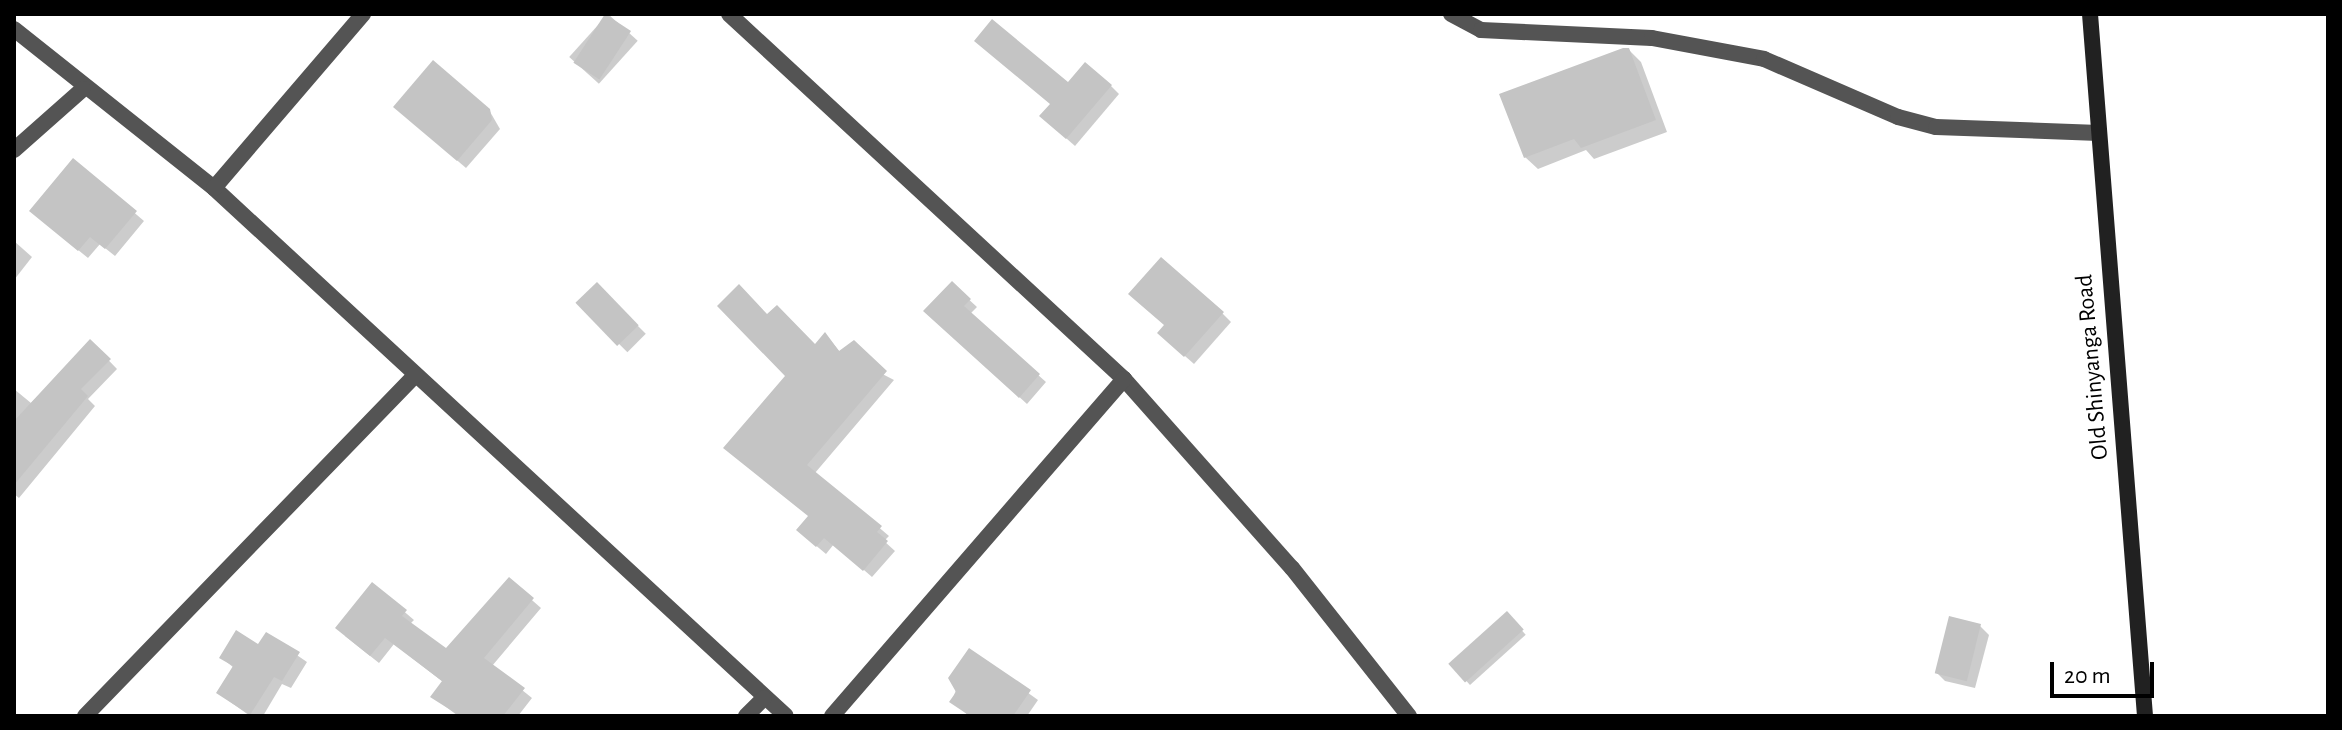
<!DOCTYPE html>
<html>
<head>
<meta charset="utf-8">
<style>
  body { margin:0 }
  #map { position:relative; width:2342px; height:730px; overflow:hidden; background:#fff; font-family:"Alegreya Sans",sans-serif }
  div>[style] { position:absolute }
  .shadow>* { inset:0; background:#0003; transform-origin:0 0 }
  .building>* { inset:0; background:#c4c4c4; transform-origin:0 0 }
  .minor>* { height:16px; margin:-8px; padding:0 8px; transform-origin:8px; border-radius:8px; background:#545454 }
  .secondary>* { height:16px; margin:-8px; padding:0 8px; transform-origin:8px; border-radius:8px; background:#212121 }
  span { translate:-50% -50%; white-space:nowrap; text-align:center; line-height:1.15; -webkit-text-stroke:6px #fff; paint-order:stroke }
  .street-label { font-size:24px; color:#000 }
  .frame { position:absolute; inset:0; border:16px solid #000; pointer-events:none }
  .scale { position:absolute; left:2050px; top:662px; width:104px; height:36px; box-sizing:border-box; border:4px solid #000; border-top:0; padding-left:10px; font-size:24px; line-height:28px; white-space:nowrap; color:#000; -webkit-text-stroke:6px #fff; paint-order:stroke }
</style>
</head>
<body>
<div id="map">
  <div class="shadow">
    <i style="left:608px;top:14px;width:40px;height:58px;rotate:42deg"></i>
    <i style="clip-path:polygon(1629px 50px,1641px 62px,1667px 132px,1594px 159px,1586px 150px,1538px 169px,1525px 157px)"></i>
    <i style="clip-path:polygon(1069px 85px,1111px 86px,1119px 94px,1075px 146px,1050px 124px,1052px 105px)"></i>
    <i style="clip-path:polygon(489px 110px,500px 129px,466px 168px,404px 115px)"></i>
    <i style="clip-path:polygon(74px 161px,144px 221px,115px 256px,100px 244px,88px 258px,40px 219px)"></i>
    <i style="clip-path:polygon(14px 241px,32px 257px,14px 280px)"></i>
    <i style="clip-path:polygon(952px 284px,977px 307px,970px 314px,1046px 382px,1027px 404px,933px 318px)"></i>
    <i style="left:597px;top:285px;width:69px;height:26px;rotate:45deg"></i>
    <i style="clip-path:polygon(1222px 313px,1231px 322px,1194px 364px,1168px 341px)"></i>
    <i style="clip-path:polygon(767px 316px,815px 347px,826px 335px,840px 352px,894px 380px,815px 473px,889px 536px,884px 541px,895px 551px,872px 577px,834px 544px,826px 554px,807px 538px,810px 517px,788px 376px)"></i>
    <i style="clip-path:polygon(91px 342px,117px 369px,88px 399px,95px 406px,19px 498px,14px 494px,14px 389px,31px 403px)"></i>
    <i style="clip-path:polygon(509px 580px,541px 608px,492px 666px,532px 698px,518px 716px,458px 716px,432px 696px,443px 682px,394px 644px,379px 663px,345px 636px,372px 584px,414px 620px,410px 624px,447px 651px)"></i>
    <i style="left:1507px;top:614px;width:28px;height:75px;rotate:48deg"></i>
    <i style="clip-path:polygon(1980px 626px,1989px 635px,1975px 688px,1945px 681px,1937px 673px)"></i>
    <i style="clip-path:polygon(266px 634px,307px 662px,291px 688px,282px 684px,263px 716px,250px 716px,218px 693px,234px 668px,222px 658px,259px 647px)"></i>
    <i style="clip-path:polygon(970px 651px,1038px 700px,1027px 716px,969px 716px,952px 701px)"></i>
  </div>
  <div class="building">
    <i style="left:605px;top:14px;width:31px;height:58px;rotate:33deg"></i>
    <i style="clip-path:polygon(992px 19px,1068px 82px,1085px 62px,1112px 85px,1066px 139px,1039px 116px,1050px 104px,974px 41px)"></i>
    <i style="clip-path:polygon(1623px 48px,1629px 48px,1656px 120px,1581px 148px,1574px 139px,1524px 158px,1499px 94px)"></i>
    <i style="clip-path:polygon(433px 60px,490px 109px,492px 120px,457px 161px,393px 107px)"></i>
    <i style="clip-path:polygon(73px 158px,137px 211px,105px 249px,90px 237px,78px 251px,29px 211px)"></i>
    <i style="clip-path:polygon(1161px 257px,1224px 312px,1184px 357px,1157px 333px,1164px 325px,1128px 294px)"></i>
    <i style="clip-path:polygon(952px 281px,971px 299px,964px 306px,1040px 374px,1019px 398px,923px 311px)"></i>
    <i style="left:597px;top:282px;width:60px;height:30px;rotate:46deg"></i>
    <i style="clip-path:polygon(739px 284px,767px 314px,777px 305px,815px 344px,825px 332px,839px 351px,854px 340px,887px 371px,807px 465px,882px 526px,877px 532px,888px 541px,863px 571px,824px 538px,816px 547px,796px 530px,808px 516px,723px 448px,785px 376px,717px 306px)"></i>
    <i style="clip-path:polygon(90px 339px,111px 359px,81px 389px,88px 396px,14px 485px,14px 421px)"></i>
    <i style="clip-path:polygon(509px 577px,534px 598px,484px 658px,525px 688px,503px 716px,460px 716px,430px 697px,442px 681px,385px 638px,370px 656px,335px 628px,372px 582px,407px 610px,402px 616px,446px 648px)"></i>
    <i style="left:1507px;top:611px;width:25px;height:79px;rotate:48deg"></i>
    <i style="left:1949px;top:616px;width:33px;height:59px;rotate:14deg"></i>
    <i style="clip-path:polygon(236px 630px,258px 644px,266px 632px,300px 652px,282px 681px,274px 677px,250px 715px,216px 693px,233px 666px,219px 658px)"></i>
    <i style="clip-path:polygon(969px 648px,1031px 690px,1013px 716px,970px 716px,949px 702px,956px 692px,948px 678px)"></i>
  </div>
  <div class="minor">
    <i style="left:729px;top:14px;width:538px;rotate:42.74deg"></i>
    <i style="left:1124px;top:379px;width:253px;rotate:48.4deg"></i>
    <i style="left:1292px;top:568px;width:189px;rotate:51.7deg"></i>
    <i style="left:1451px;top:14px;width:34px;rotate:28deg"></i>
    <i style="left:1481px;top:30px;width:171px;rotate:2.7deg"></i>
    <i style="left:1652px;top:38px;width:114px;rotate:10.6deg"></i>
    <i style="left:1764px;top:59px;width:146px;rotate:23.4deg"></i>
    <i style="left:1898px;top:117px;width:39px;rotate:15deg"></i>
    <i style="left:1936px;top:127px;width:163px;rotate:2.1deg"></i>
    <i style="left:14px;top:29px;width:256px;rotate:38.5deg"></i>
    <i style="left:214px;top:188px;width:778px;rotate:42.71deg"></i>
    <i style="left:14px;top:150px;width:92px;rotate:-41.5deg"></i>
    <i style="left:214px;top:188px;width:229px;rotate:-49.4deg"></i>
    <i style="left:85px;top:716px;width:475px;rotate:-45.9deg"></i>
    <i style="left:746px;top:716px;width:25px;rotate:-45deg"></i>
    <i style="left:832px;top:716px;width:446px;rotate:-49.1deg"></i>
  </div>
  <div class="secondary">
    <i style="left:2090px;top:14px;width:704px;rotate:85.52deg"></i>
  </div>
  <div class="street-label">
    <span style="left:2093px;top:367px;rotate:-95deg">Old Shinyanga Road</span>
  </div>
  <div class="frame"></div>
  <div class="scale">20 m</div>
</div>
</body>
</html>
